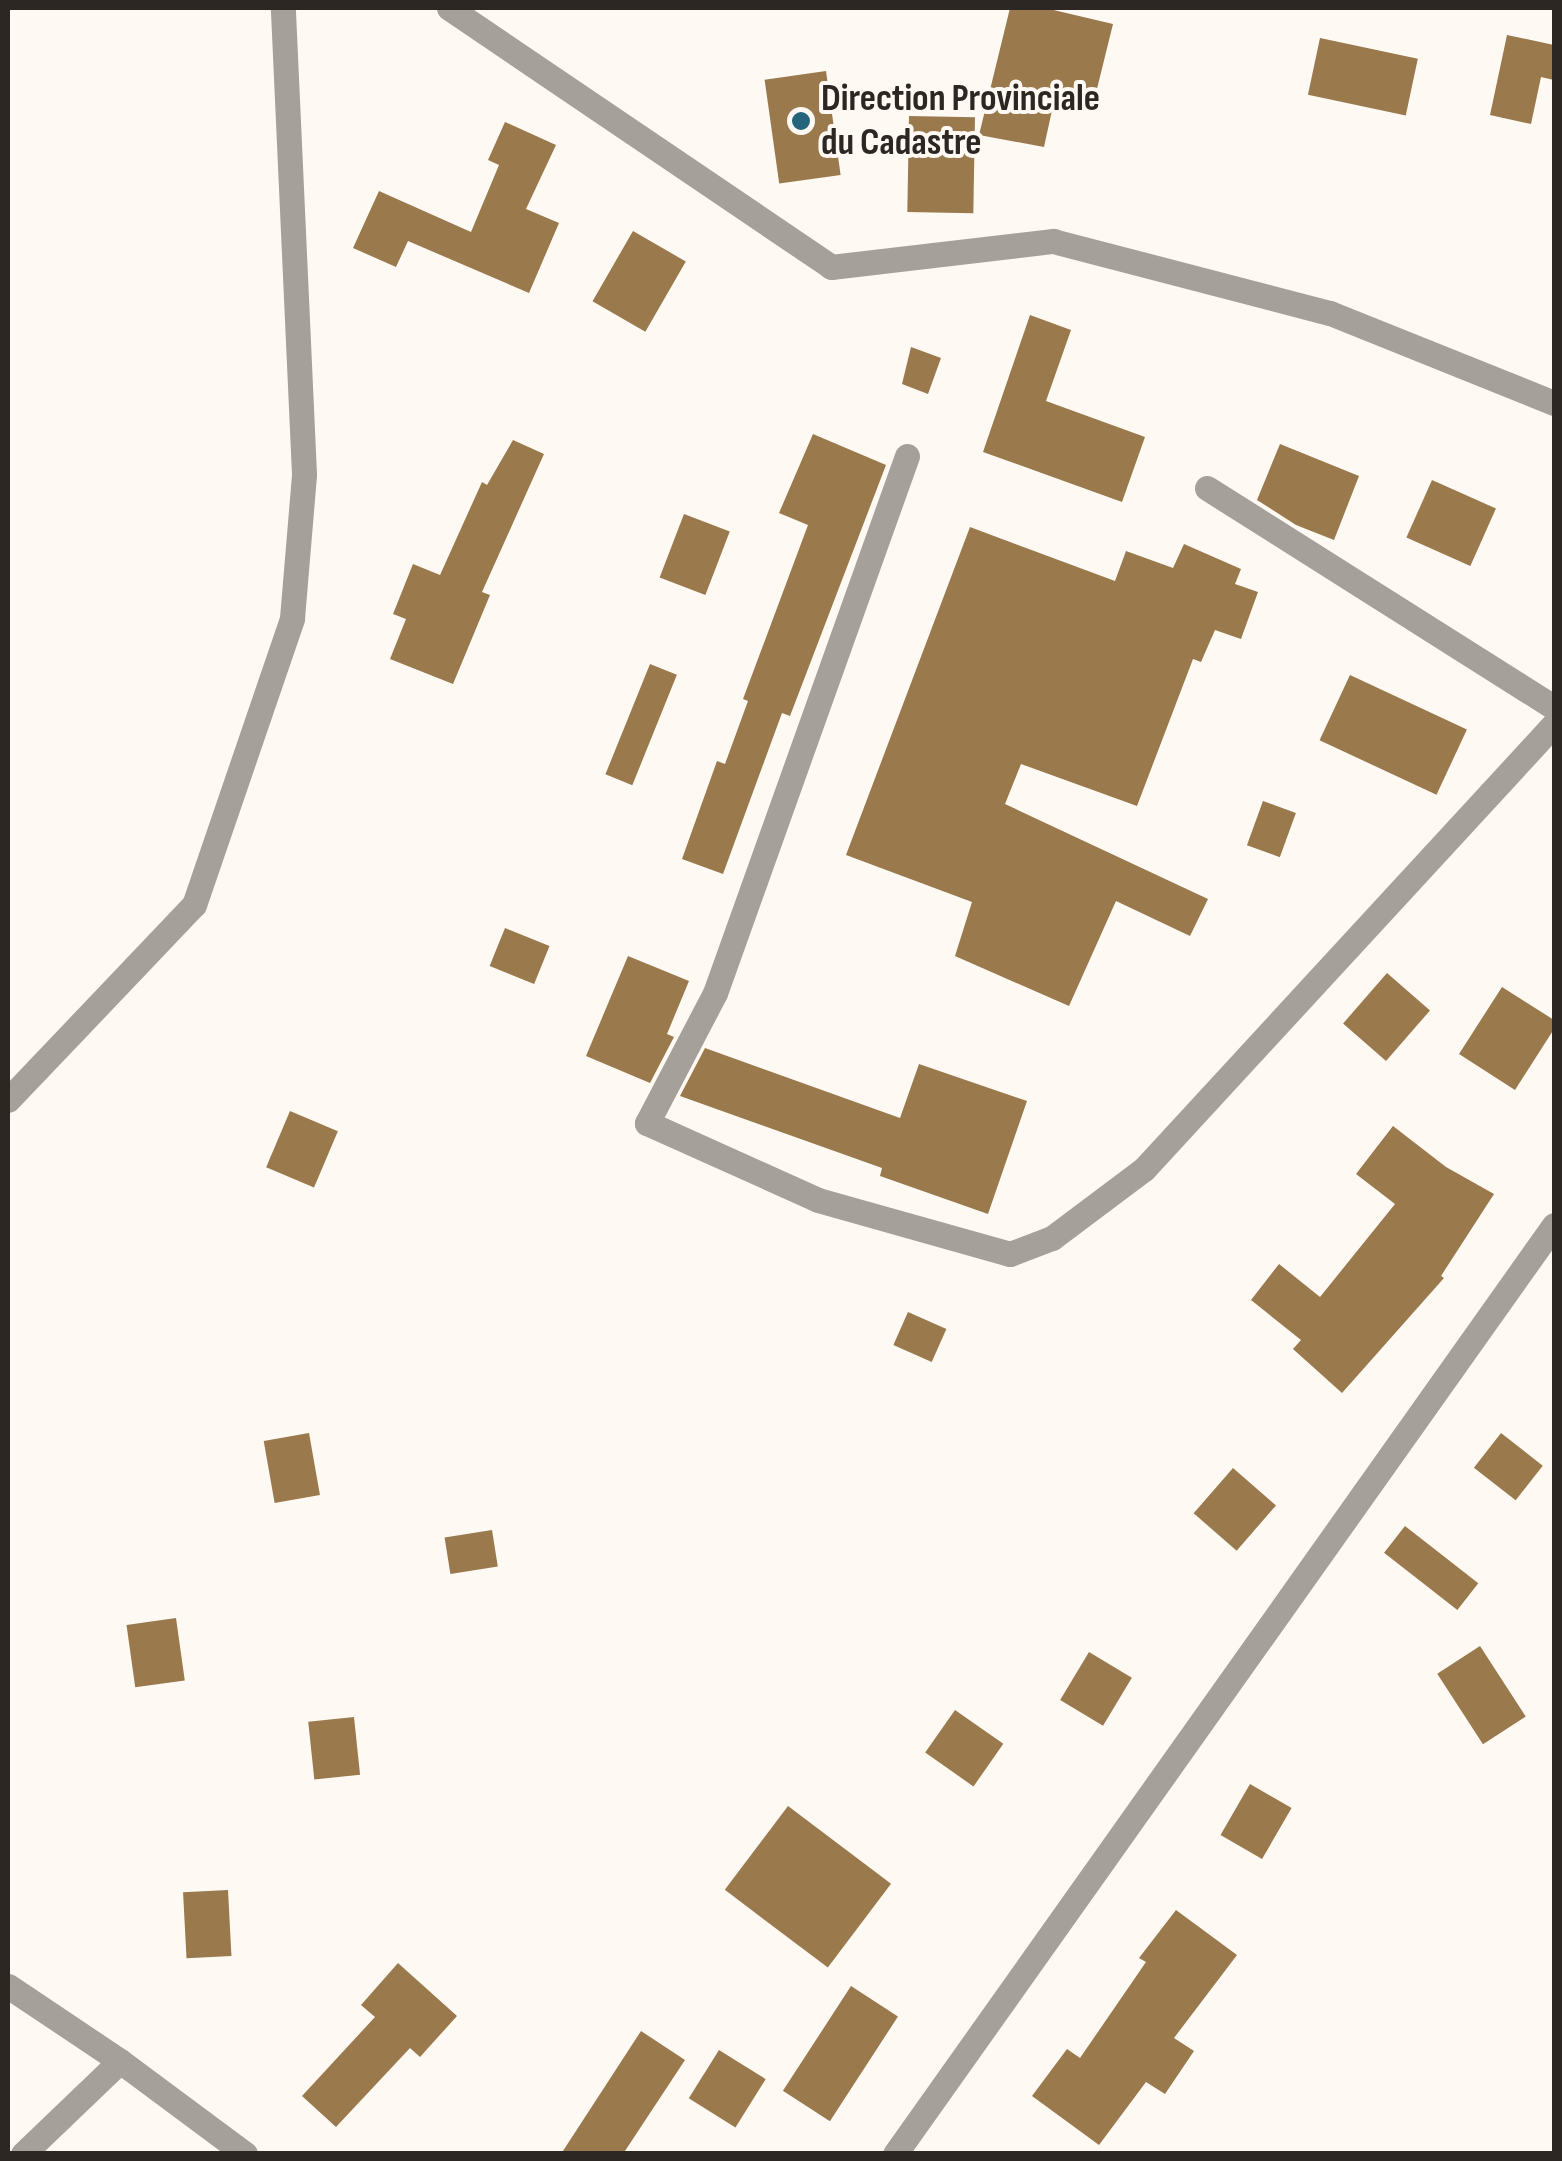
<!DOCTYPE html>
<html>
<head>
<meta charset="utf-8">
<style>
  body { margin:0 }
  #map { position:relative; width:1562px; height:2161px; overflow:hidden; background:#fef9f3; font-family:"Sofia Sans Condensed",sans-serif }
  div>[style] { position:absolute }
  .building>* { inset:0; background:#9a794d; transform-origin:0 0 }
  .minor>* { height:25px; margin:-12.5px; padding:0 12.5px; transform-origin:12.5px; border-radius:12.5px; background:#a5a09a }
  .dots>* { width:28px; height:28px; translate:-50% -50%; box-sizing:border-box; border:5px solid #fef9f3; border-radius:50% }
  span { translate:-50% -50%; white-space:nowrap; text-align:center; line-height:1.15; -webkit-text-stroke:8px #fef9f3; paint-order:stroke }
  .poi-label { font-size:38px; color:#2c2722; font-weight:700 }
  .left { translate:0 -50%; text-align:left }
  .frame { position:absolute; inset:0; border:10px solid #2c2722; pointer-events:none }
</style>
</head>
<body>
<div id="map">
  <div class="building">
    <i style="clip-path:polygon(1010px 8px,1045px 8px,1113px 24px,1094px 101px,1056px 92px,1044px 147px,979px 135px)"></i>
    <i style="clip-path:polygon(1507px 35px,1554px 45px,1554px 80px,1541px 77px,1531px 124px,1490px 115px)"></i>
    <i style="left:1320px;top:38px;width:100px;height:58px;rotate:12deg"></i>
    <i style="left:826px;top:71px;width:105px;height:62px;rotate:82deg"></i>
    <i style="left:909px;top:116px;width:66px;height:96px;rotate:1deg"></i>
    <i style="clip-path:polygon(505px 122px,556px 145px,526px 209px,559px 223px,529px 293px,408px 241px,396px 267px,353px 248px,379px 191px,471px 232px,499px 165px,488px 160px)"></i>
    <i style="left:633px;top:231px;width:61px;height:81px;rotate:30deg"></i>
    <i style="clip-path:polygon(1030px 315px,1071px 330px,1046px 401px,1145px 437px,1122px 502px,983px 452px)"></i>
    <i style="clip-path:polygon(911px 347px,941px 358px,928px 394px,902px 384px)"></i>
    <i style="clip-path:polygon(813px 434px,886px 465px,790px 716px,782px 713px,723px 874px,682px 859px,717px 761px,725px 764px,748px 701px,743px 699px,808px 525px,779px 513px)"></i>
    <i style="clip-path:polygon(513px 440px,544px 454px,482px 592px,490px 595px,453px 684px,390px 659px,406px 619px,393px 614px,413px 564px,440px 575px,482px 482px,487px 485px)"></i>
    <i style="clip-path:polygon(1280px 444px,1359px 476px,1334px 540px,1296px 525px,1257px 500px)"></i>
    <i style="left:1432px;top:480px;width:70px;height:63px;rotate:24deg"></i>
    <i style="left:684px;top:514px;width:49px;height:68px;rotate:21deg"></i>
    <i style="clip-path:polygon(970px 527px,1115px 581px,1126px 551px,1173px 568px,1184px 544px,1241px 569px,1235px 584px,1258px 592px,1241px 639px,1215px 630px,1201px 662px,1193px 659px,1137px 806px,1021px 764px,1005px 804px,1208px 899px,1190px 936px,1116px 901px,1069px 1006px,955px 956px,972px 902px,846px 855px)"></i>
    <i style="left:650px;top:664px;width:29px;height:119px;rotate:22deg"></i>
    <i style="left:1350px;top:675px;width:129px;height:72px;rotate:25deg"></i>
    <i style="left:1263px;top:801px;width:35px;height:47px;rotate:20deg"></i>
    <i style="left:505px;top:928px;width:48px;height:41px;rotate:22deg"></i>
    <i style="clip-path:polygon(628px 956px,689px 981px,667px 1034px,674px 1037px,650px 1083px,586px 1056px)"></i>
    <i style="left:1387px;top:973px;width:57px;height:67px;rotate:41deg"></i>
    <i style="clip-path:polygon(1502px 987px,1554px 1020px,1554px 1029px,1515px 1090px,1459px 1054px)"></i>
    <i style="clip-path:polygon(705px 1048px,900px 1118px,919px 1064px,1027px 1101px,988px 1214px,880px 1176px,882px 1168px,680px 1096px)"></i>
    <i style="left:290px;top:1111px;width:52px;height:61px;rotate:23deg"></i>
    <i style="clip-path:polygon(1393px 1126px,1446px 1167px,1494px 1194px,1441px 1276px,1444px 1278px,1342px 1393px,1293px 1349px,1301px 1340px,1251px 1300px,1279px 1264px,1320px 1297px,1395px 1204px,1356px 1174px)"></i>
    <i style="left:908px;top:1312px;width:42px;height:36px;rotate:24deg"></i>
    <i style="left:309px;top:1433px;width:63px;height:46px;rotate:80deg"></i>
    <i style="left:1501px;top:1433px;width:53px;height:44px;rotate:38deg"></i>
    <i style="left:1233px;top:1468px;width:57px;height:60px;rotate:41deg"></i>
    <i style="left:1405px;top:1526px;width:93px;height:34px;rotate:38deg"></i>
    <i style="left:492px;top:1530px;width:37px;height:48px;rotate:81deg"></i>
    <i style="left:176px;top:1618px;width:63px;height:50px;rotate:82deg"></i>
    <i style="left:1480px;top:1646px;width:84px;height:51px;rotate:57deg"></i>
    <i style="left:1089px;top:1652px;width:50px;height:56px;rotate:31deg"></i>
    <i style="left:955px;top:1710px;width:59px;height:52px;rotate:35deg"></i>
    <i style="left:354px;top:1717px;width:58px;height:46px;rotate:84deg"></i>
    <i style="left:1250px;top:1784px;width:48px;height:59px;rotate:30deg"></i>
    <i style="left:788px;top:1806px;width:129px;height:105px;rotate:37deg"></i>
    <i style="left:228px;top:1890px;width:66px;height:45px;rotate:87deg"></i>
    <i style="clip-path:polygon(1176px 1910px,1237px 1955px,1174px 2038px,1194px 2051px,1165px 2094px,1146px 2082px,1099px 2145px,1032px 2096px,1067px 2049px,1080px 2058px,1146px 1962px,1139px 1958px)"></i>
    <i style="clip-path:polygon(398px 1963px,457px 2016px,420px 2057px,410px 2048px,336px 2127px,302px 2096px,375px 2017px,361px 2005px)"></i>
    <i style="left:851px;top:1986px;width:56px;height:125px;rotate:33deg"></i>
    <i style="clip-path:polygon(641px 2031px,685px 2060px,623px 2154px,561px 2154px)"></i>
    <i style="left:719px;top:2050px;width:55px;height:57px;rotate:32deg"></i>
  </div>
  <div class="minor">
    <i style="left:449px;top:8px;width:462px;rotate:34.1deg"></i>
    <i style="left:831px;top:267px;width:224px;rotate:-6.7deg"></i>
    <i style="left:1053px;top:241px;width:286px;rotate:14.6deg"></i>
    <i style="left:1330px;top:313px;width:241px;rotate:21.9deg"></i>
    <i style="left:907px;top:456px;width:570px;rotate:109.67deg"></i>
    <i style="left:715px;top:993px;width:147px;rotate:117.6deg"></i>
    <i style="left:647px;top:1123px;width:188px;rotate:24.2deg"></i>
    <i style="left:818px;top:1200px;width:199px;rotate:15.7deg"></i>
    <i style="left:1010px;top:1254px;width:45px;rotate:-20.9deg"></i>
    <i style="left:1052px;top:1238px;width:115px;rotate:-36.9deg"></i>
    <i style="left:1144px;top:1169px;width:605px;rotate:-47.34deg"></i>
    <i style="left:1207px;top:488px;width:410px;rotate:32.3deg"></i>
    <i style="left:8px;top:1100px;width:269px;rotate:-46.4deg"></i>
    <i style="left:194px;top:905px;width:303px;rotate:-71.1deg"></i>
    <i style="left:292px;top:618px;width:144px;rotate:-85.2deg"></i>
    <i style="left:304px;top:474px;width:466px;rotate:-92.6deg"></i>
    <i style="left:8px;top:1986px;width:135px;rotate:33.8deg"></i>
    <i style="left:120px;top:2061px;width:156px;rotate:36.6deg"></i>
    <i style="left:23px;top:2154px;width:134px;rotate:-43.8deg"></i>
    <i style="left:895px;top:2154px;width:1139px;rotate:-54.65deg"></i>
  </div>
  <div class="dots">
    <i style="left:801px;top:121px;background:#246579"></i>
  </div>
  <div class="poi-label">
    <span class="left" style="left:821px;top:121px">Direction Provinciale<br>du Cadastre</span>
  </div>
  <div class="frame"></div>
</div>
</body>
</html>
